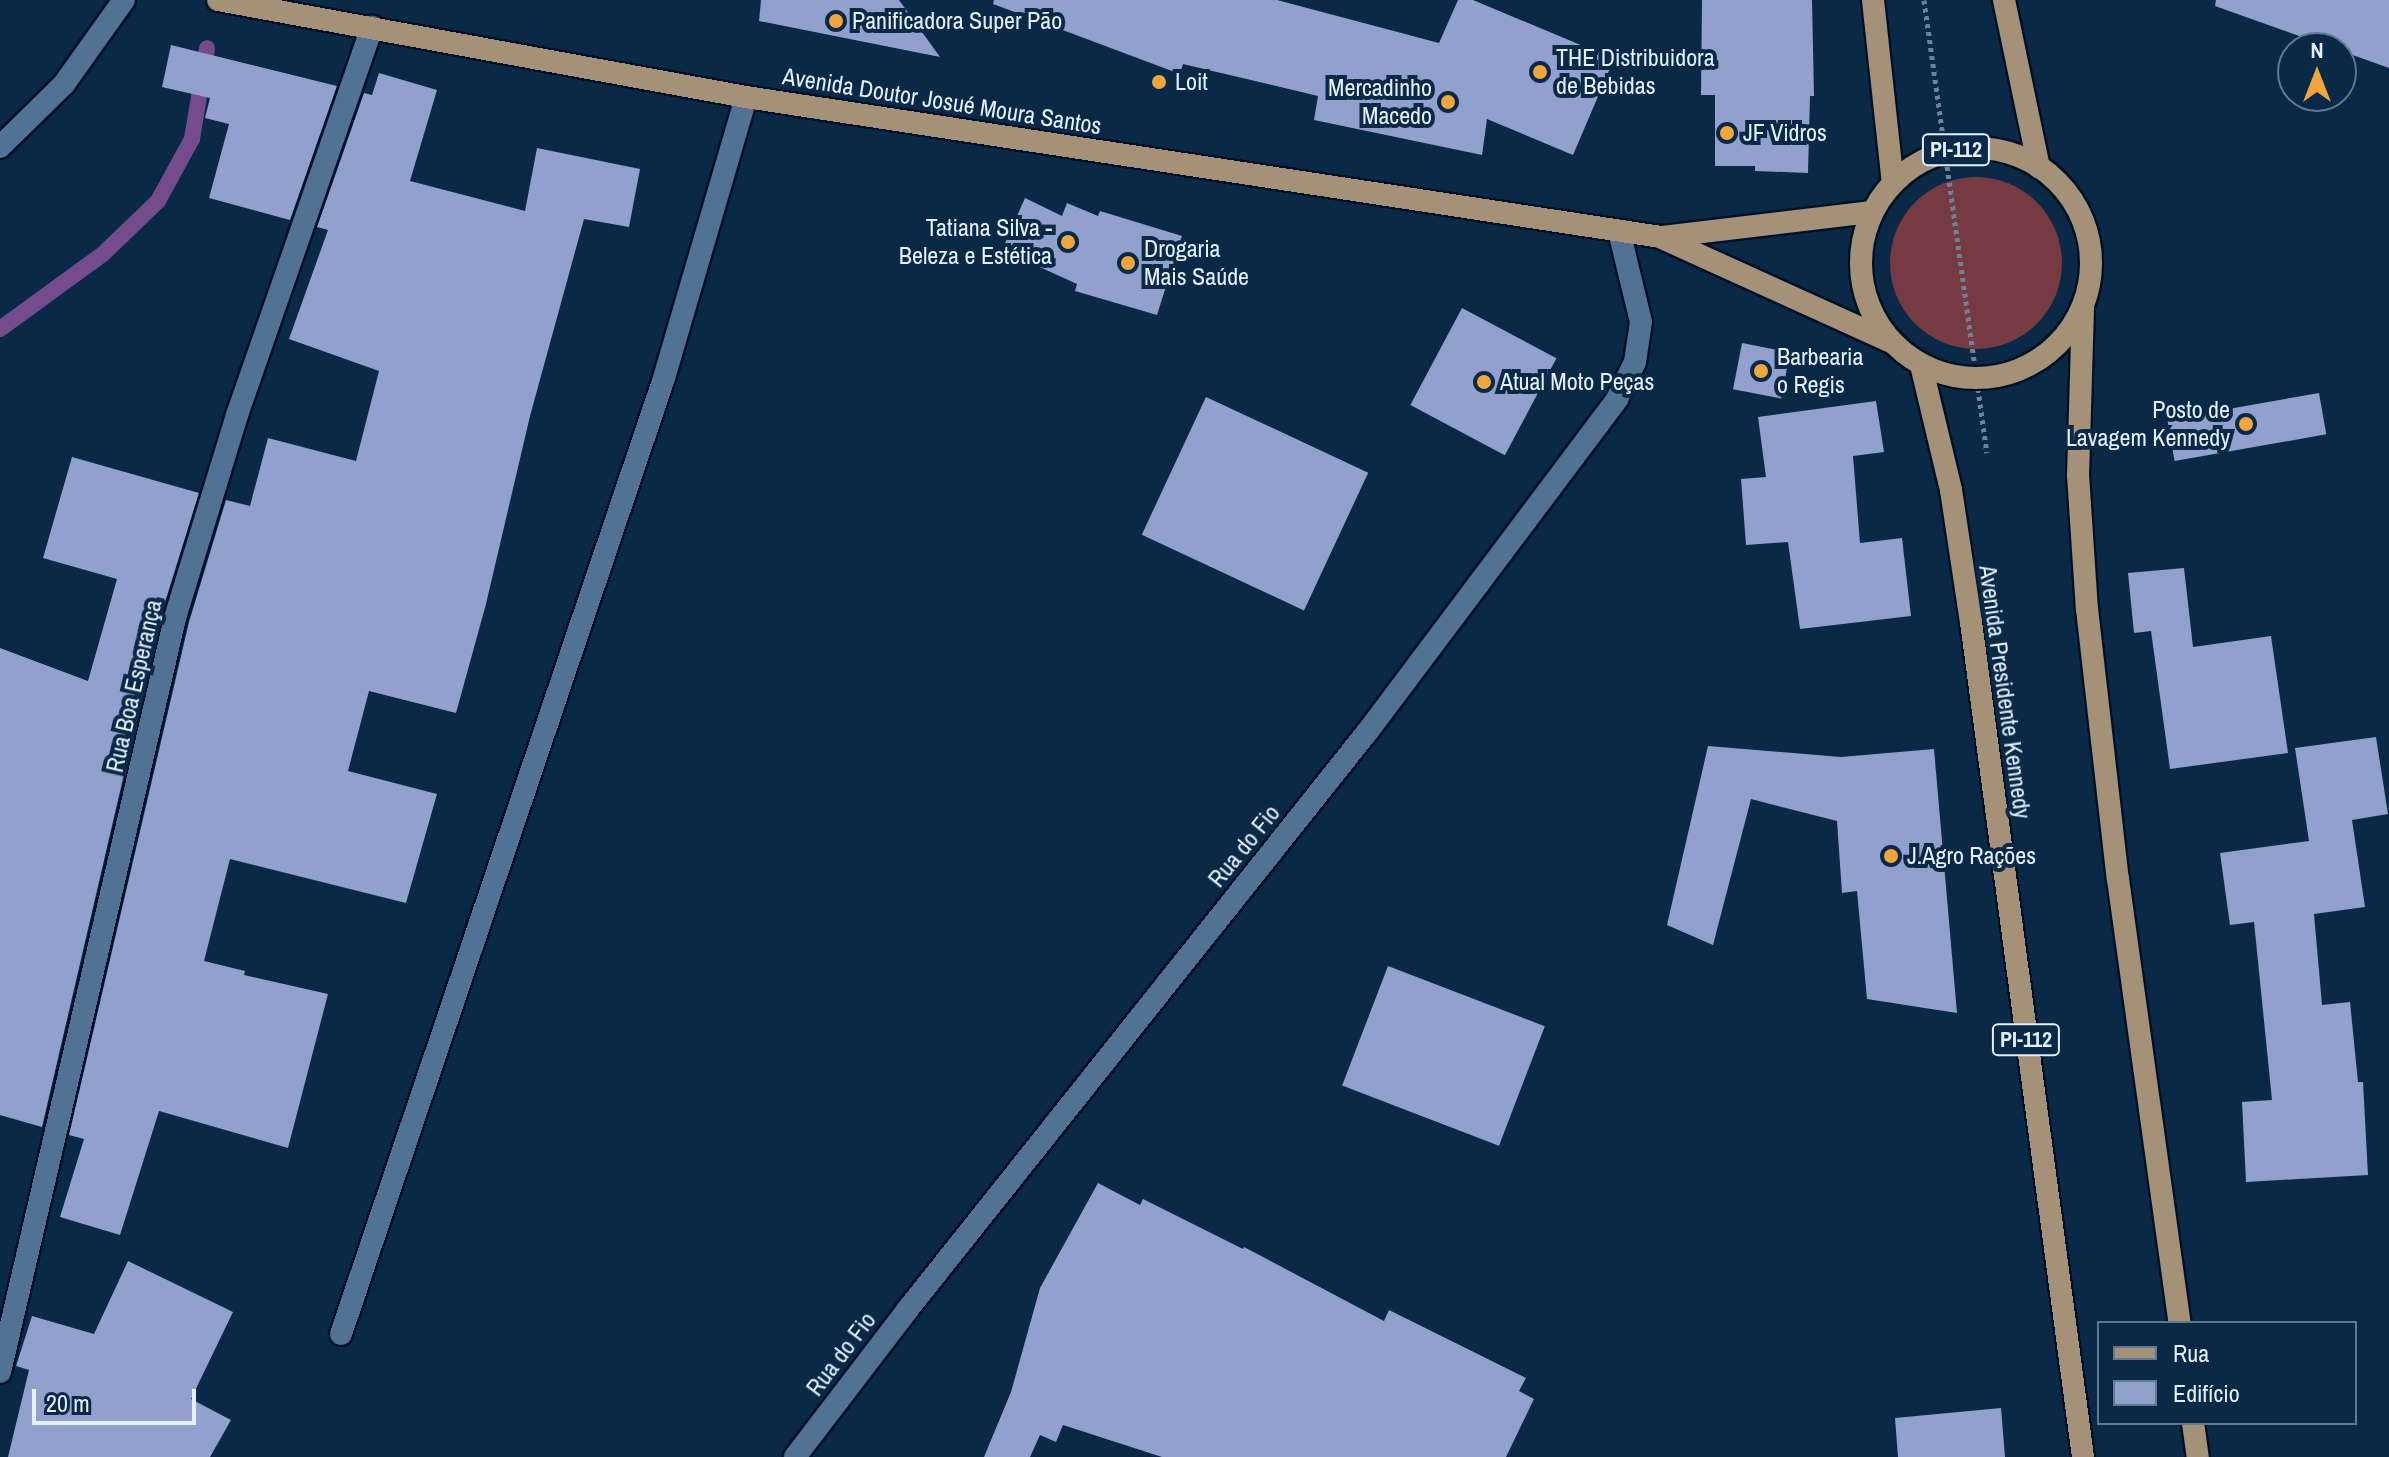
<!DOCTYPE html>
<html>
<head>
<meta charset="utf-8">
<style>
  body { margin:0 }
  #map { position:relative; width:2389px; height:1457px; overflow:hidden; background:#092947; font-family:"Archivo Narrow",sans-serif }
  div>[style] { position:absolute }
  .green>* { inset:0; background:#763a43 }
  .round { border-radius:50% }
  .stream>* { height:16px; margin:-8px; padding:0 8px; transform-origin:8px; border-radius:8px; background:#744c8d }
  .building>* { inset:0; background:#92a0cd; transform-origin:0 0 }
  .path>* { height:5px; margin-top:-2.5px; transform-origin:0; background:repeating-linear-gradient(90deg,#6d8399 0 4px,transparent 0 8px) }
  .roads { filter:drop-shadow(2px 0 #001127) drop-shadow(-2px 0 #001127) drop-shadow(0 2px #001127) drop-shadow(0 -2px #001127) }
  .minor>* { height:22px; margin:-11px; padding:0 11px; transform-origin:11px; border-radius:11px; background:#517295 }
  .primary>* { height:22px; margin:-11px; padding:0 11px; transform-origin:11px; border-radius:11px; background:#a49177 }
  .primary>.ring { margin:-11px; padding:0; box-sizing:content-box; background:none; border:22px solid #a49177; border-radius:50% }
  .dots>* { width:22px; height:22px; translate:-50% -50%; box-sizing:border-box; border:4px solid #092947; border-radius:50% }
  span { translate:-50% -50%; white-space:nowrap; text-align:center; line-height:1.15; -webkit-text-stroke:8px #092947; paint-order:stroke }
  .shield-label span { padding:2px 6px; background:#092947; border:2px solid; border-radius:6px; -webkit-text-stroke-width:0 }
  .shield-label { font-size:22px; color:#e4effb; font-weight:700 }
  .poi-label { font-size:24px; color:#e4effb }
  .left { translate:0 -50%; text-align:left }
  .right { translate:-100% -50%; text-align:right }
  .street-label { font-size:24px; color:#e4effb }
  .legend { position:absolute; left:2097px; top:1321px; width:260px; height:104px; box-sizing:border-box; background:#092947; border:2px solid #61788f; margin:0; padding:10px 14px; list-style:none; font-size:24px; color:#e4effb }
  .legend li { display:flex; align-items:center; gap:16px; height:40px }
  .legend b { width:40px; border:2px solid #61788f }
  .north { position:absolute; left:2277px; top:32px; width:80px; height:80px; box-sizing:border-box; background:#092947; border:2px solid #61788f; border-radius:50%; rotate:0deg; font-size:22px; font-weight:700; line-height:32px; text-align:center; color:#e4effb }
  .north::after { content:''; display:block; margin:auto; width:28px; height:36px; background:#f0a63f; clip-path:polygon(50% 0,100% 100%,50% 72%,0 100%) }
  .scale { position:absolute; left:32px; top:1389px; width:164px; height:36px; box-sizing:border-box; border:4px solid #e4effb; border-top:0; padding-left:10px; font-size:24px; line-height:28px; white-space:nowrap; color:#e4effb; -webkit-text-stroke:6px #092947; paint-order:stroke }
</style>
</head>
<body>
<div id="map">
  <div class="green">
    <i class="round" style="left:1890px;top:177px;width:172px;height:172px"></i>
  </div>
  <div class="stream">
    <i style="left:0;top:329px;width:127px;rotate:-36.1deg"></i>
    <i style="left:103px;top:254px;width:76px;rotate:-43.9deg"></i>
    <i style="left:158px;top:201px;width:71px;rotate:-61.3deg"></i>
    <i style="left:192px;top:139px;width:92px;rotate:-80.6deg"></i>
  </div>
  <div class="building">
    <i style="clip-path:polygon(761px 0,899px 0,940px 57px,759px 21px)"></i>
    <i style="clip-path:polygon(994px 0,1277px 0,1439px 43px,1458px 0,1473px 0,1614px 59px,1573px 155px,1487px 119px,1482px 155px,1314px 120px,1318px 96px,1183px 64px,1180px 74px,993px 4px)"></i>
    <i style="clip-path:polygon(1702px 0,1812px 0,1814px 96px,1810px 96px,1808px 173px,1755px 171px,1755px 166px,1715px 166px,1715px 95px,1701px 95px)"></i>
    <i style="clip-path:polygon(2216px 0,2389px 0,2389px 68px,2215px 6px)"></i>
    <i style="clip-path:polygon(171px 45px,337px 86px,290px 220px,209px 198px,229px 124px,205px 118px,210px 98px,162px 87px)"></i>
    <i style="clip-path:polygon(379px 73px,437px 90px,410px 181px,525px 211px,537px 148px,640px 169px,629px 227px,584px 219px,530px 416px,486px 604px,456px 713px,369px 691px,348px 771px,437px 794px,406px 903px,230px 859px,204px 961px,245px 971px,244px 975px,328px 994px,288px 1148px,159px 1111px,120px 1235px,60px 1217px,84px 1139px,69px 1135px,189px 622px,226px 500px,250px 506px,268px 438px,356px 461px,379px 371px,289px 339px,328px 230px,317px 227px,364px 93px,372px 95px)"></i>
    <i style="clip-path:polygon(1025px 198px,1062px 216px,1067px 203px,1098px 216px,1100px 211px,1182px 236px,1157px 315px,1075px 291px,1077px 284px,1002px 250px)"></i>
    <i style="left:1462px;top:308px;width:107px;height:110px;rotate:28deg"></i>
    <i style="left:1742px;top:343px;width:49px;height:47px;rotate:11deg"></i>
    <i style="left:2319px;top:393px;width:42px;height:154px;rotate:80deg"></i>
    <i style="left:1206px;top:397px;width:179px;height:152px;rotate:25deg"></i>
    <i style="clip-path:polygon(1876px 401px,1884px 452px,1853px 456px,1860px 543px,1902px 538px,1911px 616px,1800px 629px,1788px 542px,1746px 545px,1741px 479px,1766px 477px,1758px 417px)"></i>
    <i style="clip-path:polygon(72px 457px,199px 493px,161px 615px,42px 1127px,0 1115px,0 648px,88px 681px,117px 579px,43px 558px)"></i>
    <i style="clip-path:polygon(2184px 568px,2193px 647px,2271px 636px,2288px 753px,2170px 769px,2151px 631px,2134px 633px,2128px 573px)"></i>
    <i style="clip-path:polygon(2376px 737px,2388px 814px,2352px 820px,2365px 907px,2314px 914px,2322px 1005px,2350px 1002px,2358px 1082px,2363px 1082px,2368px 1175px,2246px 1182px,2242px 1102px,2272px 1100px,2254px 922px,2230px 925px,2220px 853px,2309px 841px,2295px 748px)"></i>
    <i style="clip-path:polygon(1708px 746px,1841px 757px,1934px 749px,1957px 1013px,1867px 999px,1857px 891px,1842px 893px,1837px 821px,1751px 799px,1713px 945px,1667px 925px)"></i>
    <i style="left:1388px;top:966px;width:168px;height:128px;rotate:21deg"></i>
    <i style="clip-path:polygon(1098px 1183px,1140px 1205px,1143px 1199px,1243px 1249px,1244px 1247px,1384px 1321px,1389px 1310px,1526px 1378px,1519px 1391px,1534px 1399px,1506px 1457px,1162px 1457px,1063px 1425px,1056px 1442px,1040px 1435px,1030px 1457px,984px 1457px,1011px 1392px,1040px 1288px)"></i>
    <i style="clip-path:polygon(128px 1261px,233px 1312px,191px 1399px,231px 1420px,210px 1457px,8px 1457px,29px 1370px,16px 1366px,32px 1316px,94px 1334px)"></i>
    <i style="clip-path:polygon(2001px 1408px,2005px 1457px,1898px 1457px,1895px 1418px)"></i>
  </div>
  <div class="path">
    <i style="left:1924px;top:0;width:457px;rotate:82.1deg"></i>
  </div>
  <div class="roads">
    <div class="minor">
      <i style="left:0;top:147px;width:90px;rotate:-44.5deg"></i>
      <i style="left:64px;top:84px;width:103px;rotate:-54.5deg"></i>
      <i style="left:341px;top:1334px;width:1009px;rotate:-71.33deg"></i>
      <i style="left:664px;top:378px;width:293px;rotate:-73.7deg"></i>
      <i style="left:0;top:1372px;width:774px;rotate:-76.93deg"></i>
      <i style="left:175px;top:618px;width:212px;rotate:-73deg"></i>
      <i style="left:237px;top:415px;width:411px;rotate:-70.8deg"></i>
      <i style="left:795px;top:1457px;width:186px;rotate:-52.6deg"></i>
      <i style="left:908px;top:1309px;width:739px;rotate:-51.49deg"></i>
      <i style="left:1368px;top:731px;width:415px;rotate:-53.1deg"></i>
      <i style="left:1617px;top:399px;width:41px;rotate:-64.1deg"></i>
      <i style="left:1635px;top:362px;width:40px;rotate:-81.5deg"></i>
      <i style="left:1641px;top:322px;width:94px;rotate:-103.6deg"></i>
    </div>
    <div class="primary">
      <i style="left:218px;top:0;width:537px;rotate:10.41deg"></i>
      <i style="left:746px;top:97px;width:926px;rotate:8.7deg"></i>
      <i style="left:1661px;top:237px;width:212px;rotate:-6.8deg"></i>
      <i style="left:1873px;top:0;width:184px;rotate:83.8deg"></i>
      <i style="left:2004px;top:0;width:171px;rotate:78.2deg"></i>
      <i class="ring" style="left:1861px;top:148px;width:208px;height:208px"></i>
      <i style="left:1662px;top:238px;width:249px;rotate:24.4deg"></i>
      <i style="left:2083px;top:308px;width:167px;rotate:91.7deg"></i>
      <i style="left:2078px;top:475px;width:134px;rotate:86.2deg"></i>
      <i style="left:2087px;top:609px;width:272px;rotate:83.5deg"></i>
      <i style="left:2118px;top:879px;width:448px;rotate:82.1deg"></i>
      <i style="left:1921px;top:365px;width:129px;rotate:76.5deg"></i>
      <i style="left:1951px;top:490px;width:134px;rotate:81.4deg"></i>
      <i style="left:1971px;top:622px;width:842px;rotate:82.36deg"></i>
      <i style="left:2193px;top:1423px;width:34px;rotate:82deg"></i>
    </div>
  </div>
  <div class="dots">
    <i style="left:836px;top:21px;background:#f0a63f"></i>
    <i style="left:1540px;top:72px;background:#f0a63f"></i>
    <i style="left:1159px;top:82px;background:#f0a63f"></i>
    <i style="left:1448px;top:102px;background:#f0a63f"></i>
    <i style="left:1727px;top:133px;background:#f0a63f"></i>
    <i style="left:1068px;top:242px;background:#f0a63f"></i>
    <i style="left:1128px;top:263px;background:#f0a63f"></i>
    <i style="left:1761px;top:371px;background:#f0a63f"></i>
    <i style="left:1484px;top:382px;background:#f0a63f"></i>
    <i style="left:2246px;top:424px;background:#f0a63f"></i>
    <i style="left:1891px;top:856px;background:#f0a63f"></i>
  </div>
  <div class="shield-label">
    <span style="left:1956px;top:150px">PI-112</span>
    <span style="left:2026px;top:1040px">PI-112</span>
  </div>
  <div class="poi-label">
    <span class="left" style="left:852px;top:21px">Panificadora Super Pão</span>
    <span class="left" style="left:1556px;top:72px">THE Distribuidora<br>de Bebidas</span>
    <span class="left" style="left:1175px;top:82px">Loit</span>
    <span class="right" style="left:1432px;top:102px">Mercadinho<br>Macedo</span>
    <span class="left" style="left:1743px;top:133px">JF Vidros</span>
    <span class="right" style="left:1052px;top:242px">Tatiana Silva -<br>Beleza e Estética</span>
    <span class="left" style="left:1144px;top:263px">Drogaria<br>Mais Saúde</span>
    <span class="left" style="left:1777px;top:371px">Barbearia<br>o Regis</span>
    <span class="left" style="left:1500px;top:382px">Atual Moto Peças</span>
    <span class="right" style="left:2230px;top:424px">Posto de<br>Lavagem Kennedy</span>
    <span class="left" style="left:1907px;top:856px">J.Agro Rações</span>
  </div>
  <div class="street-label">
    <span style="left:942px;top:101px;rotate:9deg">Avenida Doutor Josué Moura Santos</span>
    <span style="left:134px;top:686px;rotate:-77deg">Rua Boa Esperança</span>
    <span style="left:2005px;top:692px;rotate:82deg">Avenida Presidente Kennedy</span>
    <span style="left:1244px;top:846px;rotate:-51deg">Rua do Fio</span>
    <span style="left:841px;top:1354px;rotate:-53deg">Rua do Fio</span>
  </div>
  <ul class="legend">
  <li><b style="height:10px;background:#a49177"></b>Rua</li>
  <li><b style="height:22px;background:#92a0cd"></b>Edifício</li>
  </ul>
  <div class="north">N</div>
  <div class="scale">20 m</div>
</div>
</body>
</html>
